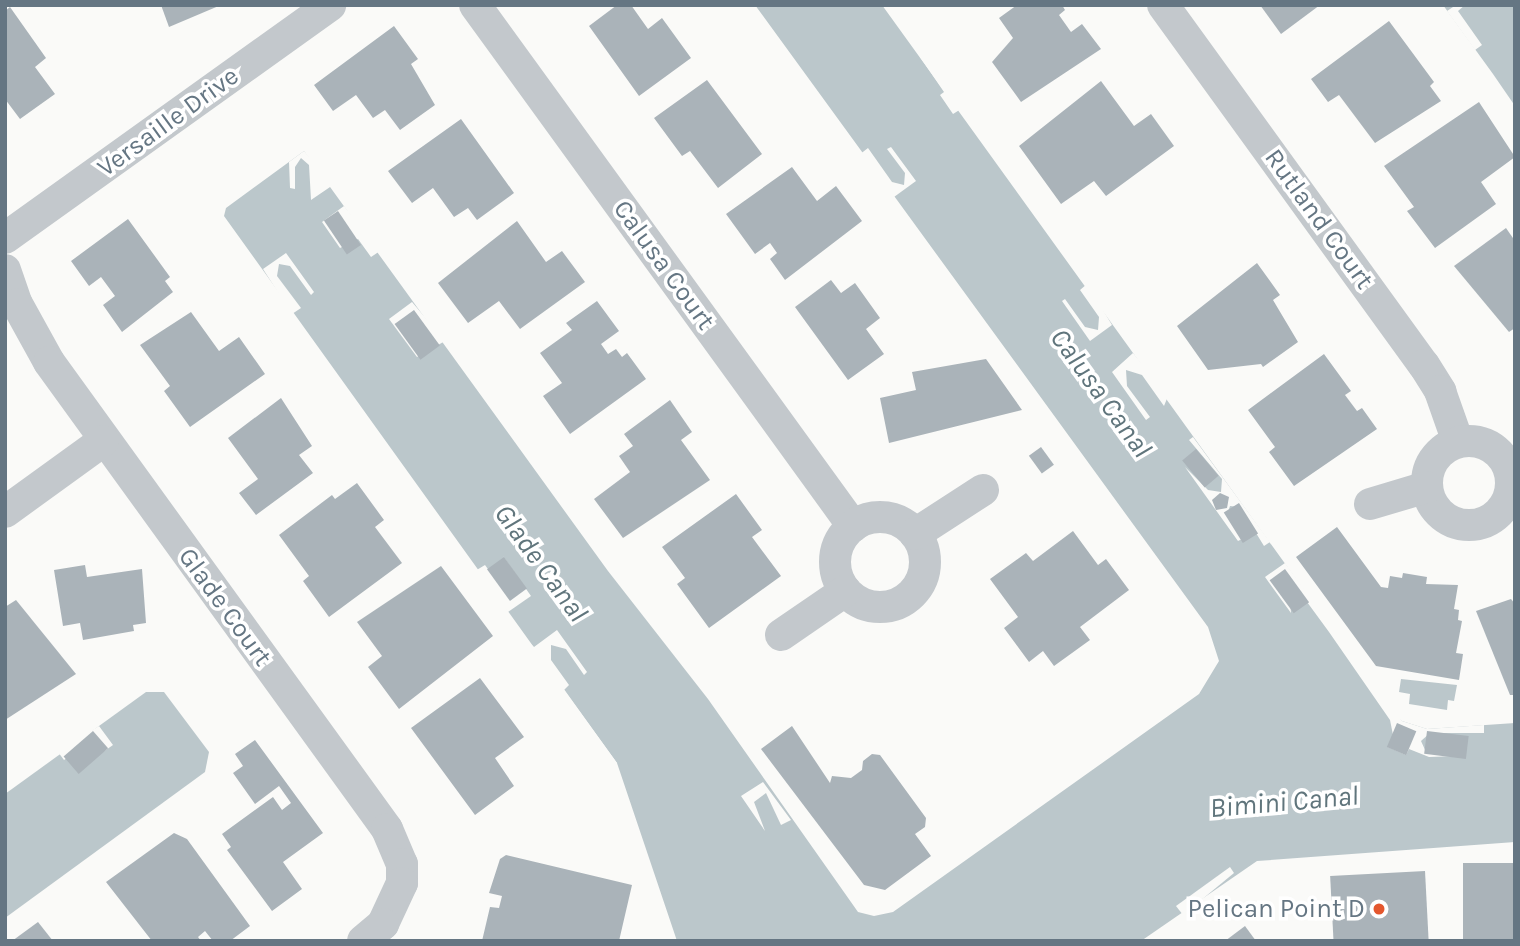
<!DOCTYPE html>
<html>
<head>
<meta charset="utf-8">
<style>
  body { margin:0 }
  #map { position:relative; width:1520px; height:946px; overflow:hidden; background:#fafaf8; font-family:Karla,sans-serif }
  div>[style] { position:absolute }
  .water>* { inset:0; background:#bbc7cb }
  .pier>* { inset:0; background:#fafaf8 }
  .building>* { inset:0; background:#aab3b9; transform-origin:0 0 }
  .minor>* { height:32px; margin:-16px; padding:0 16px; transform-origin:16px; border-radius:16px; background:#c3c8cc }
  .minor>.ring { margin:-16px; padding:0; box-sizing:content-box; background:none; border:32px solid #c3c8cc; border-radius:50% }
  .dots>* { width:19px; height:19px; translate:-50% -50%; box-sizing:border-box; border:4px solid #fff; border-radius:50% }
  span { translate:-50% -50%; white-space:nowrap; text-align:center; line-height:1.15; -webkit-text-stroke:7px #fff; paint-order:stroke }
  .street-label { font-size:26px; color:#657683 }
  .poi-label { font-size:26px; color:#657683 }
  .right { translate:-100% -50%; text-align:right }
  .water-label { font-size:28px; color:#60757c; font-style:italic }
  .frame { position:absolute; inset:0; border:7px solid #657683; pointer-events:none }
</style>
</head>
<body>
<div id="map">
  <div class="water">
    <i style="clip-path:polygon(755px 5px,882px 5px,1392px 712px,1402px 721px,1427px 729px,1515px 723px,1515px 842px,1257px 861px,1141px 941px,677px 941px,617px 763px,224px 216px,226px 208px,304px 151px,608px 571px,708px 699px,858px 912px,874px 916px,893px 912px,1199px 694px,1219px 661px,1208px 627px)"></i>
    <i style="clip-path:polygon(1443px 5px,1515px 5px,1515px 106px,1493px 74px)"></i>
    <i style="clip-path:polygon(1401px 679px,1457px 685px,1454px 701px,1448px 700px,1447px 710px,1409px 704px,1410px 694px,1399px 692px)"></i>
    <i style="clip-path:polygon(146px 692px,164px 692px,209px 752px,205px 772px,5px 918px,5px 794px)"></i>
  </div>
  <div class="pier">
    <i style="clip-path:polygon(1456px 5px,1465px 5px,1458px 11px,1482px 45px,1475px 50px,1447px 11px)"></i>
    <i style="clip-path:polygon(922px 55px,961px 109px,953px 114px,940px 95px,944px 92px,920px 57px)"></i>
    <i style="clip-path:polygon(891px 147px,916px 181px,894px 197px,859px 155px,868px 148px,892px 182px,904px 185px,905px 173px,887px 149px)"></i>
    <i style="clip-path:polygon(304px 151px,333px 185px,311px 200px,309px 165px,301px 158px,295px 167px,295px 189px,290px 188px,289px 162px)"></i>
    <i style="clip-path:polygon(344px 206px,380px 251px,371px 257px,358px 239px,340px 248px,322px 222px)"></i>
    <i style="clip-path:polygon(286px 253px,314px 292px,311px 295px,290px 266px,279px 264px,277px 276px,301px 308px,292px 314px,263px 269px)"></i>
    <i style="clip-path:polygon(1087px 284px,1112px 325px,1090px 341px,1062px 301px,1065px 299px,1085px 327px,1098px 330px,1099px 317px,1080px 290px)"></i>
    <i style="clip-path:polygon(412px 302px,445px 341px,417px 357px,389px 319px)"></i>
    <i style="clip-path:polygon(1133px 353px,1168px 396px,1164px 406px,1142px 375px,1126px 370px,1127px 386px,1150px 417px,1146px 420px,1112px 372px)"></i>
    <i style="clip-path:polygon(1193px 437px,1270px 542px,1264px 546px,1240px 507px,1230px 506px,1227px 515px,1242px 539px,1238px 541px,1185px 467px,1208px 490px,1221px 492px,1222px 479px,1189px 440px)"></i>
    <i style="clip-path:polygon(503px 556px,531px 596px,508px 612px,475px 571px,485px 565px,508px 597px,521px 588px)"></i>
    <i style="clip-path:polygon(1285px 563px,1402px 721px,1427px 729px,1484px 725px,1484px 733px,1430px 733px,1421px 741px,1426px 752px,1457px 756px,1429px 757px,1409px 749px,1406px 755px,1388px 747px,1393px 735px,1390px 720px,1329px 632px,1288px 576px,1291px 613px,1265px 577px)"></i>
    <i style="clip-path:polygon(557px 630px,587px 672px,584px 675px,566px 649px,551px 645px,551px 660px,569px 685px,564px 690px,617px 763px,614px 765px,521px 635px,534px 647px)"></i>
    <i style="clip-path:polygon(99px 726px,113px 745px,83px 766px,74px 753px,64px 760px,58px 752px)"></i>
    <i style="clip-path:polygon(763px 782px,791px 820px,781px 825px,766px 793px,754px 802px,765px 831px,741px 796px)"></i>
    <i style="clip-path:polygon(1230px 867px,1234px 873px,1183px 915px,1176px 906px)"></i>
  </div>
  <div class="building">
    <i style="clip-path:polygon(161px 5px,221px 5px,169px 27px)"></i>
    <i style="clip-path:polygon(617px 5px,631px 5px,648px 29px,662px 18px,691px 58px,639px 96px,589px 26px)"></i>
    <i style="clip-path:polygon(1017px 5px,1062px 5px,1065px 10px,1059px 15px,1071px 32px,1082px 24px,1101px 49px,1021px 102px,992px 62px,1013px 38px,999px 18px)"></i>
    <i style="clip-path:polygon(1260px 5px,1320px 5px,1281px 34px)"></i>
    <i style="clip-path:polygon(10px 7px,46px 58px,35px 67px,55px 94px,20px 119px,5px 99px,5px 11px)"></i>
    <i style="clip-path:polygon(1389px 21px,1434px 82px,1430px 86px,1441px 101px,1375px 143px,1339px 95px,1328px 102px,1311px 79px)"></i>
    <i style="clip-path:polygon(394px 26px,418px 59px,411px 64px,435px 105px,400px 130px,385px 110px,373px 118px,356px 95px,333px 111px,314px 85px)"></i>
    <i style="clip-path:polygon(707px 80px,762px 154px,718px 188px,690px 151px,682px 156px,654px 118px)"></i>
    <i style="clip-path:polygon(1101px 81px,1134px 126px,1151px 114px,1174px 146px,1106px 196px,1094px 181px,1061px 204px,1019px 146px)"></i>
    <i style="clip-path:polygon(1479px 102px,1515px 157px,1481px 182px,1496px 204px,1435px 248px,1407px 211px,1414px 207px,1384px 166px)"></i>
    <i style="clip-path:polygon(461px 119px,514px 193px,477px 220px,468px 208px,454px 217px,433px 188px,412px 203px,388px 171px)"></i>
    <i style="clip-path:polygon(792px 167px,817px 201px,836px 186px,862px 221px,785px 280px,770px 259px,777px 253px,770px 243px,755px 254px,726px 214px)"></i>
    <i style="left:338px;top:211px;width:41px;height:17px;rotate:56deg"></i>
    <i style="clip-path:polygon(128px 219px,170px 277px,165px 281px,173px 292px,122px 332px,103px 305px,115px 296px,101px 277px,89px 286px,71px 261px)"></i>
    <i style="clip-path:polygon(517px 221px,546px 262px,562px 251px,585px 282px,520px 329px,499px 301px,468px 323px,438px 283px)"></i>
    <i style="clip-path:polygon(1506px 228px,1515px 241px,1515px 328px,1509px 332px,1454px 266px)"></i>
    <i style="clip-path:polygon(1257px 263px,1280px 295px,1273px 300px,1298px 342px,1263px 367px,1261px 364px,1208px 370px,1177px 326px)"></i>
    <i style="clip-path:polygon(831px 280px,841px 293px,855px 283px,880px 318px,866px 329px,884px 354px,848px 380px,795px 307px)"></i>
    <i style="clip-path:polygon(597px 301px,619px 331px,601px 344px,608px 354px,616px 349px,622px 357px,627px 353px,646px 379px,570px 434px,543px 396px,562px 383px,540px 353px,572px 330px,566px 323px)"></i>
    <i style="left:414px;top:310px;width:44px;height:24px;rotate:54deg"></i>
    <i style="clip-path:polygon(191px 312px,219px 351px,239px 337px,265px 374px,190px 427px,164px 391px,170px 386px,140px 345px)"></i>
    <i style="clip-path:polygon(1324px 354px,1351px 391px,1345px 395px,1357px 411px,1362px 408px,1377px 429px,1294px 486px,1269px 452px,1275px 447px,1248px 410px)"></i>
    <i style="clip-path:polygon(986px 359px,1022px 410px,889px 443px,880px 398px,916px 390px,912px 372px)"></i>
    <i style="clip-path:polygon(281px 398px,312px 446px,299px 455px,313px 473px,256px 515px,239px 493px,258px 479px,228px 438px)"></i>
    <i style="clip-path:polygon(670px 400px,692px 432px,681px 440px,710px 480px,623px 538px,594px 499px,630px 472px,619px 456px,633px 446px,624px 434px)"></i>
    <i style="left:1041px;top:447px;width:22px;height:15px;rotate:54deg"></i>
    <i style="left:1196px;top:449px;width:35px;height:18px;rotate:50deg"></i>
    <i style="clip-path:polygon(357px 483px,384px 520px,375px 527px,402px 563px,329px 617px,303px 581px,309px 576px,279px 535px,332px 495px,335px 499px)"></i>
    <i style="clip-path:polygon(1220px 493px,1229px 497px,1227px 508px,1216px 510px,1212px 500px)"></i>
    <i style="clip-path:polygon(736px 494px,762px 530px,752px 537px,781px 576px,709px 628px,677px 584px,685px 578px,662px 547px)"></i>
    <i style="left:1239px;top:503px;width:36px;height:18px;rotate:58deg"></i>
    <i style="clip-path:polygon(1337px 527px,1381px 587px,1388px 588px,1390px 576px,1402px 578px,1403px 573px,1427px 577px,1426px 584px,1458px 585px,1454px 609px,1459px 610px,1458px 620px,1462px 621px,1456px 653px,1463px 654px,1459px 680px,1376px 666px,1296px 557px)"></i>
    <i style="clip-path:polygon(1073px 531px,1098px 565px,1106px 559px,1129px 590px,1080px 627px,1090px 640px,1054px 666px,1043px 651px,1029px 662px,1004px 628px,1018px 617px,990px 579px,1026px 553px,1033px 561px)"></i>
    <i style="left:504px;top:557px;width:39px;height:21px;rotate:54deg"></i>
    <i style="clip-path:polygon(85px 565px,87px 577px,142px 569px,146px 623px,133px 625px,134px 631px,83px 640px,80px 623px,63px 626px,54px 570px)"></i>
    <i style="clip-path:polygon(441px 566px,493px 636px,399px 709px,368px 667px,382px 656px,357px 622px)"></i>
    <i style="left:1285px;top:569px;width:41px;height:19px;rotate:54deg"></i>
    <i style="clip-path:polygon(1511px 599px,1515px 604px,1515px 695px,1510px 695px,1476px 611px)"></i>
    <i style="clip-path:polygon(16px 600px,76px 674px,5px 720px,5px 607px)"></i>
    <i style="clip-path:polygon(480px 678px,524px 737px,495px 758px,514px 786px,475px 815px,411px 728px)"></i>
    <i style="left:1397px;top:723px;width:21px;height:26px;rotate:23deg"></i>
    <i style="clip-path:polygon(792px 726px,830px 783px,832px 776px,851px 778px,862px 770px,863px 761px,872px 754px,880px 755px,926px 818px,925px 827px,915px 834px,931px 856px,885px 890px,864px 885px,761px 749px)"></i>
    <i style="left:93px;top:731px;width:23px;height:39px;rotate:49deg"></i>
    <i style="left:1427px;top:731px;width:42px;height:23px;rotate:7deg"></i>
    <i style="clip-path:polygon(255px 740px,323px 833px,283px 862px,302px 889px,272px 911px,227px 850px,231px 847px,222px 834px,273px 797px,282px 810px,291px 803px,279px 786px,255px 804px,233px 773px,243px 766px,235px 754px)"></i>
    <i style="clip-path:polygon(174px 833px,187px 839px,250px 926px,230px 941px,213px 941px,205px 931px,198px 937px,201px 941px,152px 941px,106px 882px)"></i>
    <i style="clip-path:polygon(506px 855px,632px 885px,619px 941px,482px 941px,490px 907px,499px 908px,502px 896px,489px 893px,500px 859px)"></i>
    <i style="left:1515px;top:863px;width:78px;height:52px;rotate:90deg"></i>
    <i style="left:1425px;top:871px;width:70px;height:95px;rotate:87deg"></i>
    <i style="clip-path:polygon(38px 922px,53px 941px,12px 941px)"></i>
    <i style="clip-path:polygon(1245px 926px,1256px 941px,1225px 941px)"></i>
  </div>
  <div class="minor">
    <i style="left:475px;top:5px;width:644px;rotate:54.04deg"></i>
    <i style="left:1163px;top:5px;width:445px;rotate:54.1deg"></i>
    <i style="left:1424px;top:365px;width:31px;rotate:58deg"></i>
    <i style="left:1440px;top:391px;width:54px;rotate:70.6deg"></i>
    <i style="left:5px;top:238px;width:400px;rotate:-35.6deg"></i>
    <i style="left:5px;top:270px;width:36px;rotate:71deg"></i>
    <i style="left:17px;top:304px;width:66px;rotate:61.1deg"></i>
    <i style="left:49px;top:362px;width:576px;rotate:54.1deg"></i>
    <i style="left:387px;top:829px;width:38px;rotate:67deg"></i>
    <i style="left:402px;top:864px;width:19px;rotate:90deg"></i>
    <i style="left:402px;top:883px;width:45px;rotate:114.9deg"></i>
    <i style="left:383px;top:924px;width:26px;rotate:140deg"></i>
    <i class="ring" style="left:1427px;top:441px;width:52px;height:52px"></i>
    <i style="left:1370px;top:504px;width:59px;rotate:-16.6deg"></i>
    <i style="left:5px;top:512px;width:121px;rotate:-35.9deg"></i>
    <i class="ring" style="left:835px;top:517px;width:58px;height:58px"></i>
    <i style="left:915px;top:534px;width:81px;rotate:-32.9deg"></i>
    <i style="left:781px;top:635px;width:78px;rotate:-34.5deg"></i>
  </div>
  <div class="dots">
    <i style="left:1379px;top:909px;background:#e4572e"></i>
  </div>
  <div class="street-label">
    <span style="left:168px;top:122px;rotate:-36deg">Versaille Drive</span>
    <span style="left:1319px;top:219px;rotate:54deg">Rutland Court</span>
    <span style="left:664px;top:265px;rotate:54deg">Calusa Court</span>
    <span style="left:225px;top:607px;rotate:54deg">Glade Court</span>
  </div>
  <div class="poi-label">
    <span class="right" style="left:1365px;top:909px">Pelican Point D</span>
  </div>
  <div class="water-label">
    <span style="left:1101px;top:393px;rotate:54deg">Calusa Canal</span>
    <span style="left:541px;top:563px;rotate:54deg">Glade Canal</span>
    <span style="left:1284px;top:802px;rotate:-5deg">Bimini Canal</span>
  </div>
  <div class="frame"></div>
</div>
</body>
</html>
